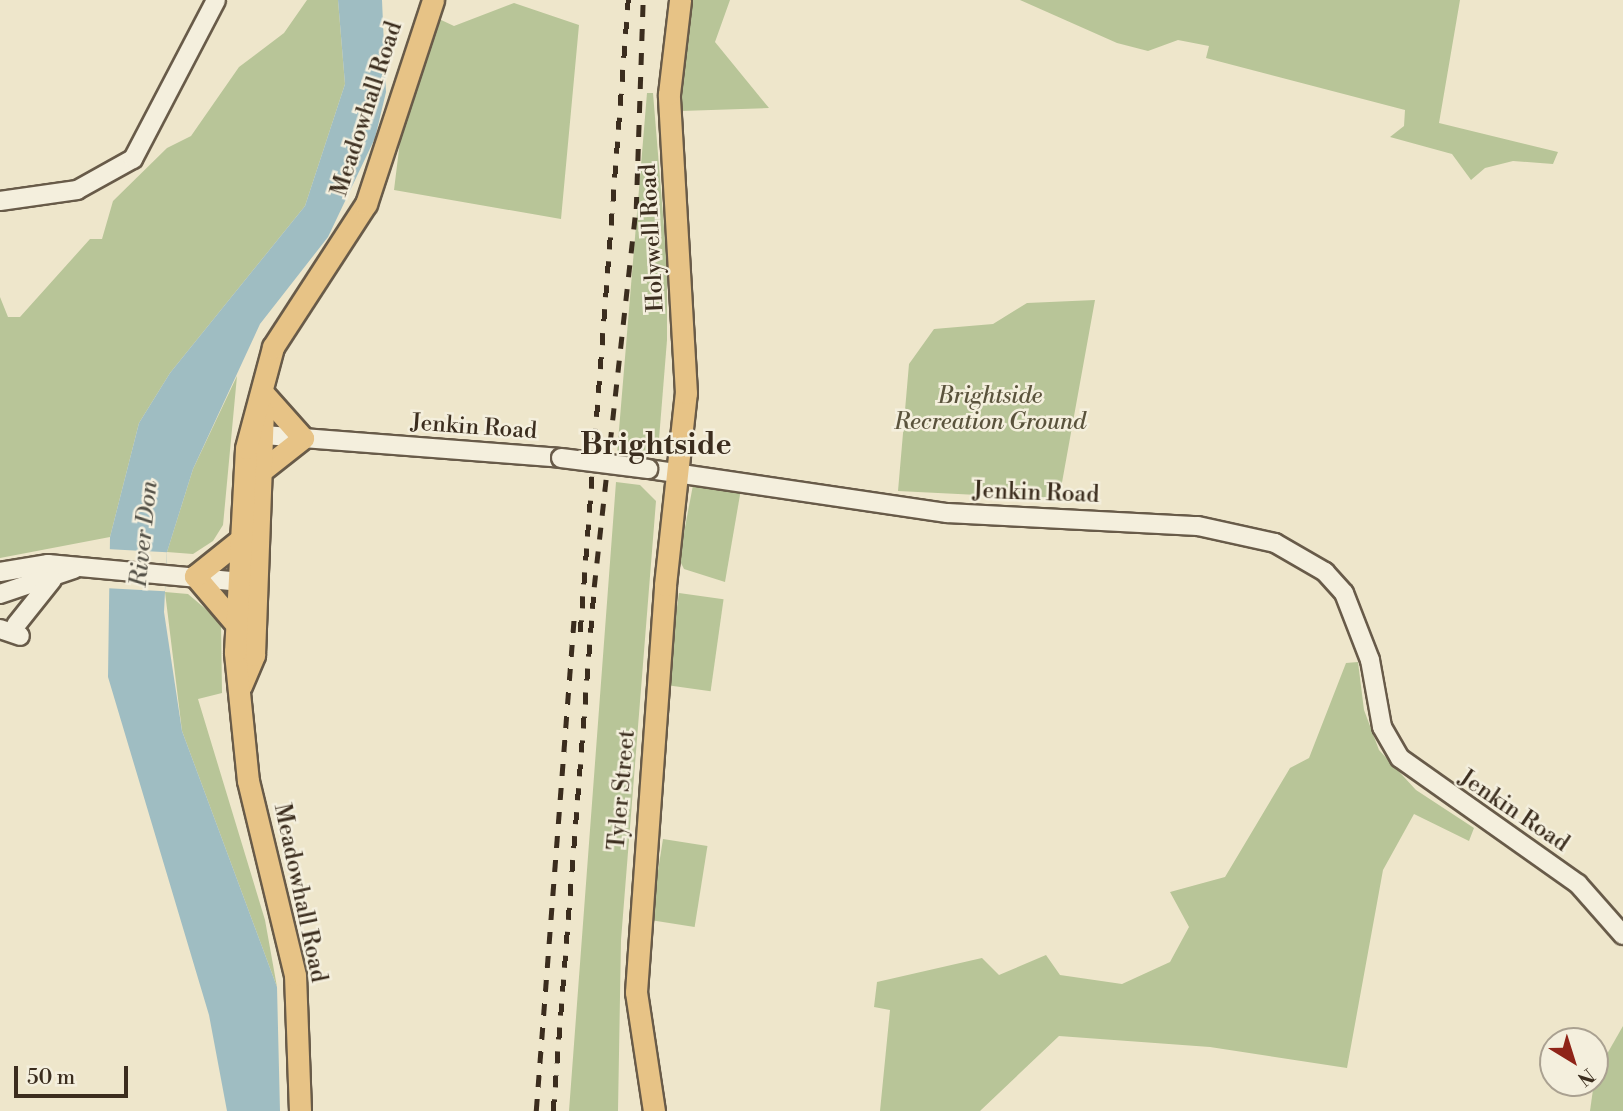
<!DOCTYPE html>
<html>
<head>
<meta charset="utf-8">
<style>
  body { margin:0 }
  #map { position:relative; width:1623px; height:1111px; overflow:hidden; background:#eee6cb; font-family:"Libre Bodoni",serif }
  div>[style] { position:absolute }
  .green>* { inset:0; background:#b8c598; transform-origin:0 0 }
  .water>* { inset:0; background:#9fbdc2 }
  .pier>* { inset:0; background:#eee6cb; transform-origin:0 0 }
  .roads { filter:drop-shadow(2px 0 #685b49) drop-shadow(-2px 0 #685b49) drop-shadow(0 2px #685b49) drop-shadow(0 -2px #685b49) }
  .minor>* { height:18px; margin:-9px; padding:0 9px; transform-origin:9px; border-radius:9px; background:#f4efdd }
  .major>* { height:21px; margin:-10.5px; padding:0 10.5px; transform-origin:10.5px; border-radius:10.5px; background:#e7c386 }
  .rail>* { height:4.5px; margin-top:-2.25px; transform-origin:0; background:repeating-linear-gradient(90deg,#3b2d1e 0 12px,transparent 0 24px) }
  .bridges { filter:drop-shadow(2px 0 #685b49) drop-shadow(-2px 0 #685b49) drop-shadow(0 2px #685b49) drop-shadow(0 -2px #685b49) }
  .minor-bridge>* { height:18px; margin:-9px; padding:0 9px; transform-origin:9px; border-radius:9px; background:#f4efdd }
  span { translate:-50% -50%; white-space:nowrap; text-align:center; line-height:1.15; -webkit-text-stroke:5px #f4efdd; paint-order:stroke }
  .street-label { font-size:23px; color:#3b2d1e }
  .park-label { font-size:23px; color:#5a533c; font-style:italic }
  .water-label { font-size:24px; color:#545147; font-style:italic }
  .district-label { font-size:30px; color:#3b2d1e; font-weight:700 }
  .north { position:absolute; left:1539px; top:1027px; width:70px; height:70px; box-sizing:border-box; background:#f4efdd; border:2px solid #aaa191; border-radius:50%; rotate:142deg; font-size:19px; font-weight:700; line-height:28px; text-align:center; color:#3b2d1e }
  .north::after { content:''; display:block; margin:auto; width:24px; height:32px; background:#8f2418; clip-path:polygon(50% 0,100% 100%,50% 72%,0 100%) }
  .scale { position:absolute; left:14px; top:1066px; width:114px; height:32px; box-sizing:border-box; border:4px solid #3b2d1e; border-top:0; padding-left:9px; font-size:21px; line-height:24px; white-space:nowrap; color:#3b2d1e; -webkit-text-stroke:5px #f4efdd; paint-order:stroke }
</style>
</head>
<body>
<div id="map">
  <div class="green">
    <i style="clip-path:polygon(307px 0,338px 0,345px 84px,305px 206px,170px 373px,139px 423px,110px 537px,0 558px,0 297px,8px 317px,20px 317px,90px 239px,102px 239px,113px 201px,167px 148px,191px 136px,239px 67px,284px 33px)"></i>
    <i style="clip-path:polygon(688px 0,730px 0,715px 42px,769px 108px,681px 111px,678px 79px)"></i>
    <i style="clip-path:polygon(1020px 0,1460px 0,1439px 123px,1558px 152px,1553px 164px,1513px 161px,1485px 168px,1471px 180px,1452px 154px,1390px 137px,1404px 126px,1405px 110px,1206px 58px,1209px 46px,1178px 40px,1148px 51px,1117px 43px)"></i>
    <i style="clip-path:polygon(514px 3px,579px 25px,561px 219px,394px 190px,400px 141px,439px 19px,454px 26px)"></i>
    <i style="clip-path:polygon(647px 93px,653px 93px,667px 264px,667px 340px,659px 439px,639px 457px,617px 454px)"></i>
    <i style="clip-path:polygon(1095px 300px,1059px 499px,898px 491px,909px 364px,934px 329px,993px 324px,1027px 303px)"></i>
    <i style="clip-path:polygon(237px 376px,223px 525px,213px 541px,193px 554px,167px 552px,193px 469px)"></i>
    <i style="clip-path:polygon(616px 482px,640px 485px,656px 501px,621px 940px,618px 1111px,569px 1111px)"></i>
    <i style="clip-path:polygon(693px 485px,741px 489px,725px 582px,684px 569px,679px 559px)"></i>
    <i style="clip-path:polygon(165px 592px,188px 594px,221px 622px,222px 693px,198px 699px,265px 920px,277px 987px,182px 731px)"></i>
    <i style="left:679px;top:593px;width:45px;height:93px;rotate:8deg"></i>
    <i style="clip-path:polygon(1358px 662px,1364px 710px,1379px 750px,1416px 790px,1474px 828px,1469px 841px,1414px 814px,1383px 870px,1347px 1068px,1210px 1047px,1059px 1036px,980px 1111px,880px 1111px,890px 1010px,874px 1007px,877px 982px,982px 958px,999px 975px,1046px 955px,1060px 975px,1122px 984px,1170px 962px,1189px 927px,1170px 892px,1225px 877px,1290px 768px,1309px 758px,1346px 663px)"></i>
    <i style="left:663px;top:839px;width:45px;height:82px;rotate:9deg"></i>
    <i style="clip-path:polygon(1623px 1026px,1623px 1111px,1590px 1111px,1595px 1075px)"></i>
  </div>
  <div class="water">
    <i style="clip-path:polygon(338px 0,382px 0,386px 92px,375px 138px,328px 237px,260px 324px,193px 469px,167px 552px,164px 612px,182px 731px,277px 987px,280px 1111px,227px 1111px,209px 1015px,108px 677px,110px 537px,139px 423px,170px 373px,305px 206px,345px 84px)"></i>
  </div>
  <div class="pier">
    <i style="left:106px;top:549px;width:61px;height:39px;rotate:3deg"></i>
  </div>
  <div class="roads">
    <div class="minor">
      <i style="left:0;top:201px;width:78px;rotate:-8.1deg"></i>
      <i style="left:77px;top:190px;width:64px;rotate:-29deg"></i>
      <i style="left:133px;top:159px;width:179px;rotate:-62.4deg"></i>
      <i style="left:251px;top:434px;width:311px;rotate:4.4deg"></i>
      <i style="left:648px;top:469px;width:302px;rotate:8.4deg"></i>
      <i style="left:947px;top:513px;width:251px;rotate:3deg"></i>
      <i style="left:1198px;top:526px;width:79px;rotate:12.4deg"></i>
      <i style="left:1275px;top:543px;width:58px;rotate:30.1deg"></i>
      <i style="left:1325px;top:572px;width:28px;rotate:48deg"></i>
      <i style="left:1344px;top:593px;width:72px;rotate:68.8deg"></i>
      <i style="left:1370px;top:660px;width:68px;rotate:79.8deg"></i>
      <i style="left:1382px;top:727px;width:36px;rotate:60deg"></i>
      <i style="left:1400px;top:758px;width:218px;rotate:35.3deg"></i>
      <i style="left:1578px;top:884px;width:68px;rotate:48.6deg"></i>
      <i style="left:0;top:572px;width:49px;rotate:-9.5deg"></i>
      <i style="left:48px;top:564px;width:205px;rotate:5.3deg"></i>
      <i style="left:0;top:594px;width:78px;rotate:-18.7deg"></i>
      <i style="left:16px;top:625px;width:58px;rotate:-51.3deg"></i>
      <i style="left:0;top:629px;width:21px;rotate:19deg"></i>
    </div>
    <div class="major">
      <i style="left:260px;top:472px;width:55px;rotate:-38.3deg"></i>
      <i style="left:303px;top:438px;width:60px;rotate:-131.6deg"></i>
      <i style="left:235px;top:623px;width:62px;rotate:-130.4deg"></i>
      <i style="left:195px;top:576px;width:58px;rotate:-38.7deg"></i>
      <i style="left:241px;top:686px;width:34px;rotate:-67deg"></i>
      <i style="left:254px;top:655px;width:244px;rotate:-87.9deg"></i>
      <i style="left:300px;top:1111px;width:136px;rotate:-92.1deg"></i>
      <i style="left:295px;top:975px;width:200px;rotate:-103.6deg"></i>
      <i style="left:248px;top:781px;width:130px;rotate:-95.8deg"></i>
      <i style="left:235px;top:652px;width:204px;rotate:-86.9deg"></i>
      <i style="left:246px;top:448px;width:105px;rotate:-75deg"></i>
      <i style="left:273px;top:347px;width:171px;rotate:-57deg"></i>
      <i style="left:366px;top:204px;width:215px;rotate:-71.8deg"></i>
      <i style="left:654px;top:1111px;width:120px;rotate:-98.6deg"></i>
      <i style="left:636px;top:992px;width:408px;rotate:-85.9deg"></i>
      <i style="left:665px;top:585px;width:193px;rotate:-83.8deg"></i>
      <i style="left:686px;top:393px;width:299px;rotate:-93.3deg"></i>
      <i style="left:669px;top:94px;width:95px;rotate:-83.3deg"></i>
    </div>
  </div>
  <div class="rail">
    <i style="left:580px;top:632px;width:634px;rotate:-85.66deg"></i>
    <i style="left:536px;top:1111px;width:493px;rotate:-85.6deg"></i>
    <i style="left:553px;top:1111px;width:526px;rotate:-85.53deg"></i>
    <i style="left:594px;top:587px;width:380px;rotate:-83.7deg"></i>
    <i style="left:636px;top:209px;width:209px;rotate:-88.1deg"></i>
  </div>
  <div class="bridges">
    <div class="minor-bridge">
      <i style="left:561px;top:458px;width:88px;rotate:7.2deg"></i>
    </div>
  </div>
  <div class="street-label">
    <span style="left:367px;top:109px;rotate:-72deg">Meadowhall Road</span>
    <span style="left:652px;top:238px;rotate:-93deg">Holywell Road</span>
    <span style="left:474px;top:427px;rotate:4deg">Jenkin Road</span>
    <span style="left:1036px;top:493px;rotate:2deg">Jenkin Road</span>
    <span style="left:622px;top:790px;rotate:-85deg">Tyler Street</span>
    <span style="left:1514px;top:811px;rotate:34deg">Jenkin Road</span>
    <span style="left:300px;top:893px;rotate:78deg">Meadowhall Road</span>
  </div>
  <div class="park-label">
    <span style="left:990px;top:409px">Brightside<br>Recreation Ground</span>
  </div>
  <div class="water-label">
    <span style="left:145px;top:534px;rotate:-84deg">River Don</span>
  </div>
  <div class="district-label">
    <span style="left:656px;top:445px">Brightside</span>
  </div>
  <div class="north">N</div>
  <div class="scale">50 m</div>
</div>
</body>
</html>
